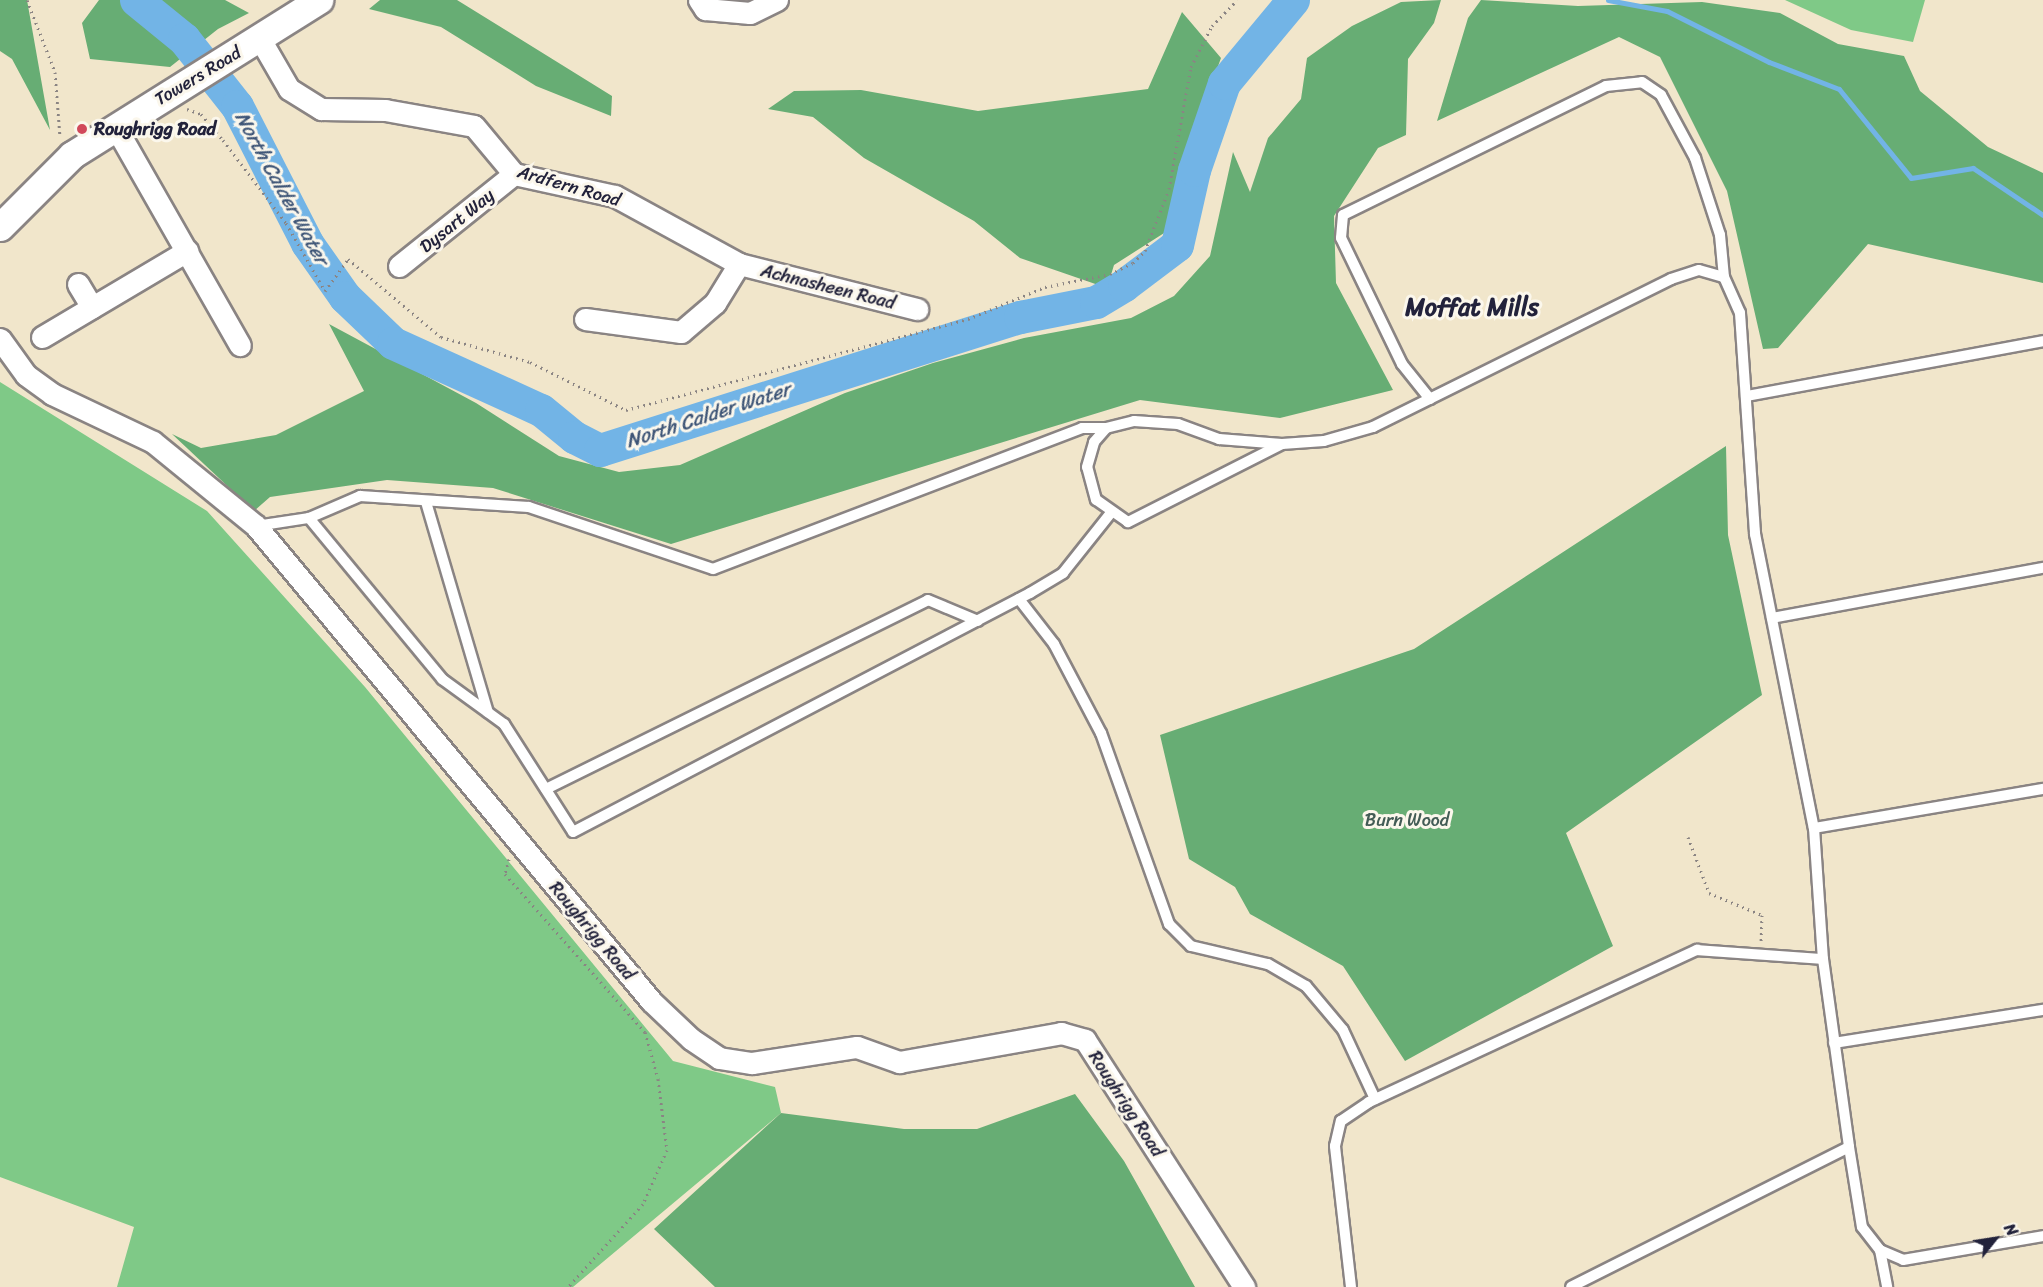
<!DOCTYPE html>
<html>
<head>
<meta charset="utf-8">
<style>
  body { margin:0 }
  #map { position:relative; width:2043px; height:1287px; overflow:hidden; background:#f1e6cb; font-family:Sriracha,sans-serif }
  div>[style] { position:absolute }
  .green>* { inset:0; background:#7fc987 }
  .forest>* { inset:0; background:#67ad74 }
  .stream>* { height:5px; margin:-2.5px; padding:0 2.5px; transform-origin:2.5px; border-radius:2.5px; background:#72b4e6 }
  .river>* { height:33px; margin:-16.5px; padding:0 16.5px; transform-origin:16.5px; border-radius:16.5px; background:#72b4e6 }
  .path>* { height:3px; margin-top:-1.5px; transform-origin:0; background:repeating-linear-gradient(90deg,#8a8483 0 1.5px,transparent 0 6px) }
  .roads { filter:drop-shadow(2px 0 #8a8483) drop-shadow(-2px 0 #8a8483) drop-shadow(0 2px #8a8483) drop-shadow(0 -2px #8a8483) }
  .service>* { height:10px; margin:-5px; padding:0 5px; transform-origin:5px; border-radius:5px; background:#fff }
  .minor>* { height:21px; margin:-10.5px; padding:0 10.5px; transform-origin:10.5px; border-radius:10.5px; background:#fff }
  .tertiary>* { height:27px; margin:-13.5px; padding:0 13.5px; transform-origin:13.5px; border-radius:13.5px; background:#fff }
  .dots>* { width:16px; height:16px; translate:-50% -50%; box-sizing:border-box; border:3px solid #fbf7ec; border-radius:50% }
  span { translate:-50% -50%; white-space:nowrap; text-align:center; line-height:1.15; -webkit-text-stroke:6px #fbf7ec; paint-order:stroke }
  .street-label { font-size:18px; color:#22223b }
  .poi-label { font-size:18px; color:#22223b; font-weight:700 }
  .left { translate:0 -50%; text-align:left }
  .park-label { font-size:18px; color:#435c56 }
  .water-label { font-size:20px; color:#3e5577; font-style:italic }
  .district-label { font-size:24px; color:#22223b; font-weight:700 }
  .north { position:absolute; left:1965px; top:1209px; width:60px; height:60px; -webkit-text-stroke:4px #fbf7ec; paint-order:stroke; rotate:60deg; font-size:16px; font-weight:700; line-height:24px; text-align:center; color:#22223b }
  .north::after { content:''; display:block; margin:auto; width:21px; height:27px; background:#22223b; clip-path:polygon(50% 0,100% 100%,50% 72%,0 100%) }
</style>
</head>
<body>
<div id="map">
  <div class="green">
    <i style="clip-path:polygon(1785px 0,1925px 0,1913px 42px,1851px 30px)"></i>
    <i style="clip-path:polygon(0 382px,207px 511px,365px 687px,673px 1061px,775px 1087px,781px 1113px,573px 1287px,117px 1287px,134px 1227px,0 1177px)"></i>
  </div>
  <div class="forest">
    <i style="clip-path:polygon(0 0,27px 0,50px 130px,12px 59px,0 51px)"></i>
    <i style="clip-path:polygon(99px 0,225px 0,249px 13px,218px 29px,170px 67px,90px 59px,82px 23px)"></i>
    <i style="clip-path:polygon(380px 0,457px 0,612px 96px,611px 116px,536px 86px,441px 27px,369px 9px)"></i>
    <i style="clip-path:polygon(1441px 0,1434px 23px,1408px 59px,1406px 135px,1378px 148px,1334px 216px,1336px 283px,1393px 390px,1280px 418px,1140px 400px,671px 544px,493px 488px,387px 480px,270px 497px,254px 511px,172px 434px,201px 448px,276px 435px,364px 391px,329px 324px,476px 403px,559px 456px,619px 472px,680px 465px,845px 393px,933px 363px,1024px 338px,1131px 318px,1174px 296px,1210px 256px,1233px 152px,1250px 192px,1268px 138px,1301px 99px,1307px 58px,1352px 26px,1401px 2px)"></i>
    <i style="clip-path:polygon(1481px 0,1578px 6px,1702px 2px,1780px 13px,1838px 44px,1904px 56px,1920px 91px,1988px 147px,2043px 173px,2043px 283px,1868px 244px,1778px 348px,1763px 349px,1727px 191px,1660px 57px,1619px 37px,1437px 121px,1468px 18px)"></i>
    <i style="clip-path:polygon(1182px 12px,1221px 58px,1188px 149px,1172px 228px,1114px 265px,1107px 288px,1020px 258px,974px 221px,864px 158px,813px 117px,768px 109px,794px 91px,861px 90px,978px 111px,1148px 89px)"></i>
    <i style="clip-path:polygon(1726px 446px,1728px 535px,1762px 695px,1566px 833px,1613px 946px,1405px 1061px,1343px 966px,1250px 914px,1235px 887px,1189px 859px,1160px 735px,1414px 649px)"></i>
    <i style="clip-path:polygon(1075px 1094px,1124px 1161px,1195px 1287px,715px 1287px,654px 1229px,781px 1113px,904px 1129px,977px 1129px)"></i>
  </div>
  <div class="stream">
    <i style="left:1608px;top:0;width:60px;rotate:10.6deg"></i>
    <i style="left:1667px;top:11px;width:114px;rotate:26.6deg"></i>
    <i style="left:1769px;top:62px;width:75px;rotate:21.1deg"></i>
    <i style="left:1839px;top:89px;width:114px;rotate:51deg"></i>
    <i style="left:1911px;top:178px;width:63px;rotate:-9.2deg"></i>
    <i style="left:1973px;top:168px;width:84px;rotate:33.9deg"></i>
  </div>
  <div class="river">
    <i style="left:136px;top:0;width:62px;rotate:39.1deg"></i>
    <i style="left:184px;top:39px;width:85px;rotate:51.7deg"></i>
    <i style="left:237px;top:106px;width:154px;rotate:62.9deg"></i>
    <i style="left:307px;top:243px;width:66px;rotate:54.9deg"></i>
    <i style="left:345px;top:297px;width:66px;rotate:43.8deg"></i>
    <i style="left:393px;top:343px;width:162px;rotate:24.4deg"></i>
    <i style="left:541px;top:410px;width:43px;rotate:39.3deg"></i>
    <i style="left:574px;top:437px;width:29px;rotate:27deg"></i>
    <i style="left:600px;top:450px;width:441px;rotate:-17.6deg"></i>
    <i style="left:1020px;top:317px;width:77px;rotate:-11.2deg"></i>
    <i style="left:1096px;top:302px;width:33px;rotate:-31deg"></i>
    <i style="left:1124px;top:285px;width:66px;rotate:-37deg"></i>
    <i style="left:1177px;top:245px;width:77px;rotate:-77.2deg"></i>
    <i style="left:1194px;top:170px;width:92px;rotate:-71deg"></i>
    <i style="left:1224px;top:83px;width:108px;rotate:-50.3deg"></i>
  </div>
  <div class="path">
    <i style="left:27px;top:0;width:77px;rotate:68.7deg"></i>
    <i style="left:55px;top:72px;width:65px;rotate:85.6deg"></i>
    <i style="left:187px;top:109px;width:15px;rotate:20deg"></i>
    <i style="left:201px;top:114px;width:34px;rotate:50deg"></i>
    <i style="left:223px;top:140px;width:104px;rotate:52.8deg"></i>
    <i style="left:286px;top:223px;width:78px;rotate:60.2deg"></i>
    <i style="left:325px;top:291px;width:39px;rotate:-54deg"></i>
    <i style="left:348px;top:259px;width:121px;rotate:40deg"></i>
    <i style="left:441px;top:337px;width:92px;rotate:15.7deg"></i>
    <i style="left:530px;top:362px;width:107px;rotate:26.6deg"></i>
    <i style="left:626px;top:410px;width:354px;rotate:-14.9deg"></i>
    <i style="left:968px;top:319px;width:83px;rotate:-22.6deg"></i>
    <i style="left:1045px;top:287px;width:66px;rotate:-11.3deg"></i>
    <i style="left:1110px;top:274px;width:25px;rotate:-26deg"></i>
    <i style="left:1133px;top:263px;width:17px;rotate:-45deg"></i>
    <i style="left:1145px;top:251px;width:66px;rotate:-68.8deg"></i>
    <i style="left:1169px;top:189px;width:124px;rotate:-79.8deg"></i>
    <i style="left:1191px;top:67px;width:46px;rotate:-62.9deg"></i>
    <i style="left:1212px;top:26px;width:36px;rotate:-46deg"></i>
    <i style="left:1688px;top:837px;width:60px;rotate:69.4deg"></i>
    <i style="left:1709px;top:893px;width:57px;rotate:22.5deg"></i>
    <i style="left:1762px;top:915px;width:26px;rotate:92deg"></i>
    <i style="left:509px;top:859px;width:16px;rotate:105deg"></i>
    <i style="left:505px;top:874px;width:211px;rotate:48.5deg"></i>
    <i style="left:645px;top:1032px;width:49px;rotate:74.5deg"></i>
    <i style="left:658px;top:1079px;width:72px;rotate:82.8deg"></i>
    <i style="left:667px;top:1150px;width:59px;rotate:114deg"></i>
    <i style="left:643px;top:1204px;width:112px;rotate:132.1deg"></i>
  </div>
  <div class="roads">
    <div class="service">
      <i style="left:1747px;top:396px;width:301px;rotate:-10.5deg"></i>
      <i style="left:1430px;top:399px;width:45px;rotate:-128.7deg"></i>
      <i style="left:1402px;top:364px;width:140px;rotate:-115.8deg"></i>
      <i style="left:1341px;top:238px;width:23px;rotate:-85deg"></i>
      <i style="left:1343px;top:215px;width:293px;rotate:-26.1deg"></i>
      <i style="left:1606px;top:86px;width:36px;rotate:-6deg"></i>
      <i style="left:1642px;top:82px;width:23px;rotate:34deg"></i>
      <i style="left:1661px;top:95px;width:72px;rotate:61.6deg"></i>
      <i style="left:1695px;top:158px;width:81px;rotate:72deg"></i>
      <i style="left:1720px;top:235px;width:42px;rotate:84.6deg"></i>
      <i style="left:1282px;top:444px;width:173px;rotate:153.1deg"></i>
      <i style="left:1128px;top:522px;width:39px;rotate:-145deg"></i>
      <i style="left:1096px;top:500px;width:34px;rotate:-105deg"></i>
      <i style="left:1087px;top:467px;width:26px;rotate:-74deg"></i>
      <i style="left:1094px;top:442px;width:18px;rotate:-49deg"></i>
      <i style="left:1106px;top:428px;width:29px;rotate:-14deg"></i>
      <i style="left:1134px;top:421px;width:44px;rotate:3.9deg"></i>
      <i style="left:1178px;top:424px;width:44px;rotate:20.1deg"></i>
      <i style="left:1219px;top:439px;width:63px;rotate:4.5deg"></i>
      <i style="left:1282px;top:444px;width:42px;rotate:-4.1deg"></i>
      <i style="left:1324px;top:441px;width:51px;rotate:-15.9deg"></i>
      <i style="left:1373px;top:427px;width:333px;rotate:-26.4deg"></i>
      <i style="left:1671px;top:279px;width:29px;rotate:-18deg"></i>
      <i style="left:1699px;top:270px;width:26px;rotate:16deg"></i>
      <i style="left:1724px;top:277px;width:39px;rotate:66deg"></i>
      <i style="left:1740px;top:313px;width:222px;rotate:86.1deg"></i>
      <i style="left:1755px;top:534px;width:300px;rotate:78.7deg"></i>
      <i style="left:1814px;top:828px;width:131px;rotate:86.1deg"></i>
      <i style="left:1823px;top:959px;width:190px;rotate:82.1deg"></i>
      <i style="left:1849px;top:1147px;width:311px;rotate:153.3deg"></i>
      <i style="left:426px;top:502px;width:219px;rotate:73.6deg"></i>
      <i style="left:309px;top:518px;width:56px;rotate:-23.3deg"></i>
      <i style="left:360px;top:496px;width:169px;rotate:3.7deg"></i>
      <i style="left:529px;top:507px;width:194px;rotate:18.6deg"></i>
      <i style="left:713px;top:569px;width:395px;rotate:-20.9deg"></i>
      <i style="left:1082px;top:428px;width:24px"></i>
      <i style="left:256px;top:526px;width:54px;rotate:-8.6deg"></i>
      <i style="left:309px;top:518px;width:209px;rotate:50.4deg"></i>
      <i style="left:442px;top:679px;width:77px;rotate:36deg"></i>
      <i style="left:504px;top:724px;width:128px;rotate:57.4deg"></i>
      <i style="left:573px;top:832px;width:516px;rotate:-27.61deg"></i>
      <i style="left:1030px;top:593px;width:39px;rotate:-31deg"></i>
      <i style="left:1063px;top:573px;width:75px;rotate:-51.5deg"></i>
      <i style="left:1019px;top:599px;width:57px;rotate:52.1deg"></i>
      <i style="left:1054px;top:644px;width:101px;rotate:62.2deg"></i>
      <i style="left:1101px;top:733px;width:203px;rotate:70.4deg"></i>
      <i style="left:1169px;top:924px;width:31px;rotate:45deg"></i>
      <i style="left:1191px;top:946px;width:79px;rotate:13.2deg"></i>
      <i style="left:1268px;top:964px;width:44px;rotate:30.1deg"></i>
      <i style="left:1306px;top:986px;width:57px;rotate:49.9deg"></i>
      <i style="left:1343px;top:1030px;width:76px;rotate:65.1deg"></i>
      <i style="left:1772px;top:618px;width:276px;rotate:-10.5deg"></i>
      <i style="left:546px;top:789px;width:426px;rotate:-26.3deg"></i>
      <i style="left:928px;top:600px;width:54px;rotate:22.8deg"></i>
      <i style="left:1814px;top:828px;width:232px;rotate:-9.7deg"></i>
      <i style="left:1834px;top:1043px;width:212px;rotate:-9deg"></i>
      <i style="left:1849px;top:1147px;width:81px;rotate:80.8deg"></i>
      <i style="left:1862px;top:1227px;width:29px;rotate:52deg"></i>
      <i style="left:1880px;top:1250px;width:25px;rotate:23deg"></i>
      <i style="left:1903px;top:1260px;width:142px;rotate:-9.7deg"></i>
      <i style="left:1880px;top:1250px;width:38px;rotate:79deg"></i>
      <i style="left:1351px;top:1287px;width:142px;rotate:-96.5deg"></i>
      <i style="left:1335px;top:1146px;width:26px;rotate:-77deg"></i>
      <i style="left:1341px;top:1121px;width:34px;rotate:-34deg"></i>
      <i style="left:1369px;top:1102px;width:362px;rotate:-24.9deg"></i>
      <i style="left:1697px;top:950px;width:126px;rotate:4.1deg"></i>
    </div>
    <div class="minor">
      <i style="left:699px;top:0;width:11px;rotate:56deg"></i>
      <i style="left:705px;top:9px;width:45px;rotate:5.1deg"></i>
      <i style="left:750px;top:13px;width:30px;rotate:-26deg"></i>
      <i style="left:260px;top:39px;width:58px;rotate:59.9deg"></i>
      <i style="left:289px;top:89px;width:38px;rotate:32deg"></i>
      <i style="left:321px;top:109px;width:64px;rotate:0.9deg"></i>
      <i style="left:385px;top:110px;width:90px;rotate:10.2deg"></i>
      <i style="left:474px;top:126px;width:62px;rotate:50.2deg"></i>
      <i style="left:514px;top:174px;width:103px;rotate:12.3deg"></i>
      <i style="left:615px;top:196px;width:141px;rotate:28.7deg"></i>
      <i style="left:739px;top:264px;width:184px;rotate:14.2deg"></i>
      <i style="left:116px;top:128px;width:250px;rotate:60.3deg"></i>
      <i style="left:399px;top:266px;width:147px;rotate:-38.7deg"></i>
      <i style="left:78px;top:284px;width:27px;rotate:59deg"></i>
      <i style="left:585px;top:319px;width:97px;rotate:7.7deg"></i>
      <i style="left:681px;top:332px;width:45px;rotate:-40.5deg"></i>
      <i style="left:715px;top:303px;width:46px;rotate:-58.4deg"></i>
      <i style="left:42px;top:337px;width:169px;rotate:-30.7deg"></i>
      <i style="left:0;top:339px;width:44px;rotate:54.2deg"></i>
      <i style="left:26px;top:375px;width:32px;rotate:36deg"></i>
      <i style="left:52px;top:394px;width:112px;rotate:25.4deg"></i>
      <i style="left:153px;top:442px;width:133px;rotate:39.2deg"></i>
      <i style="left:256px;top:526px;width:618px;rotate:50.25deg"></i>
      <i style="left:651px;top:1001px;width:55px;rotate:43.5deg"></i>
      <i style="left:691px;top:1039px;width:34px;rotate:34deg"></i>
      <i style="left:719px;top:1058px;width:33px;rotate:9deg"></i>
      <i style="left:752px;top:1063px;width:106px;rotate:-8.7deg"></i>
      <i style="left:857px;top:1047px;width:45px;rotate:19.7deg"></i>
      <i style="left:899px;top:1062px;width:165px;rotate:-10.1deg"></i>
      <i style="left:1061px;top:1033px;width:25px;rotate:16deg"></i>
      <i style="left:1085px;top:1040px;width:294px;rotate:57.2deg"></i>
    </div>
    <div class="tertiary">
      <i style="left:0;top:227px;width:102px;rotate:-45deg"></i>
      <i style="left:72px;top:155px;width:292px;rotate:-32.1deg"></i>
    </div>
  </div>
  <div class="dots">
    <i style="left:82px;top:129px;background:#d1495b"></i>
  </div>
  <div class="street-label">
    <span style="left:198px;top:76px;rotate:-31deg">Towers Road</span>
    <span style="left:569px;top:186px;rotate:16deg">Ardfern Road</span>
    <span style="left:457px;top:221px;rotate:-39deg">Dysart Way</span>
    <span style="left:828px;top:287px;rotate:14deg">Achnasheen Road</span>
    <span style="left:592px;top:931px;rotate:50deg">Roughrigg Road</span>
    <span style="left:1126px;top:1104px;rotate:57deg">Roughrigg Road</span>
  </div>
  <div class="poi-label">
    <span class="left" style="left:94px;top:129px">Roughrigg Road</span>
  </div>
  <div class="park-label">
    <span style="left:1407px;top:820px">Burn Wood</span>
  </div>
  <div class="water-label">
    <span style="left:282px;top:188px;rotate:61deg">North Calder Water</span>
    <span style="left:708px;top:415px;rotate:-18deg">North Calder Water</span>
  </div>
  <div class="district-label">
    <span style="left:1472px;top:308px">Moffat Mills</span>
  </div>
  <div class="north">N</div>
</div>
</body>
</html>
